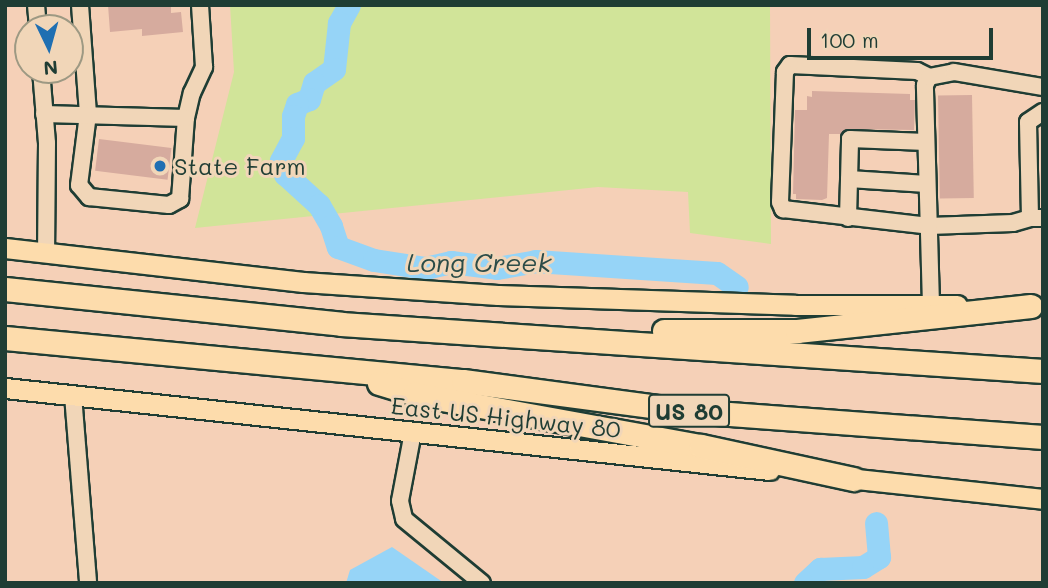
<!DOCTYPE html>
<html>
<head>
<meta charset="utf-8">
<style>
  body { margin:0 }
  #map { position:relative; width:1048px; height:588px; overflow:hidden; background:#f5d0b7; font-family:Mali,sans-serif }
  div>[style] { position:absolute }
  .green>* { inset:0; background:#d1e499 }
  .water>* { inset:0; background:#96d4f7 }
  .river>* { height:23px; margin:-11.5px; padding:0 11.5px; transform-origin:11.5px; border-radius:11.5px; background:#96d4f7 }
  .building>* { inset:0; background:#d6ab9e; transform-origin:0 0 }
  .roads { filter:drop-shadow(2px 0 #1f3d34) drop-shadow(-2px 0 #1f3d34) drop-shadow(0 2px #1f3d34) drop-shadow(0 -2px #1f3d34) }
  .minor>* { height:16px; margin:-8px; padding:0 8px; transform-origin:8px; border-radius:8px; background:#f1d6b8 }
  .major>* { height:19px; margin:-9.5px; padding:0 9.5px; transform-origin:9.5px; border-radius:9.5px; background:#fddcac }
  .highway>* { height:23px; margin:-11.5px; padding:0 11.5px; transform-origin:11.5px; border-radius:11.5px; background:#fddcac }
  .dots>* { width:19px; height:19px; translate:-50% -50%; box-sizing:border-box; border:4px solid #f1d6b8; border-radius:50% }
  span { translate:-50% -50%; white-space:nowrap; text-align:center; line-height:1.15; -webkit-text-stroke:6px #f1d6b8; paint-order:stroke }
  .shield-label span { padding:2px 5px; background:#f1d6b8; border:2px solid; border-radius:5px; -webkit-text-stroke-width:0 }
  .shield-label { font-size:23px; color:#1f3d34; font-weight:700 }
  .poi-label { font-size:24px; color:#1f3d34 }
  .left { translate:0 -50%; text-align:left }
  .street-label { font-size:24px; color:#1f3d34 }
  .water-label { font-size:26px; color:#2b4c48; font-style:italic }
  .frame { position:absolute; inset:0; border:7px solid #1f3d34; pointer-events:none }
  .north { position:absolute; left:14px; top:14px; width:70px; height:70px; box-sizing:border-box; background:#f1d6b8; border:2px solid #9d9983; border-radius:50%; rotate:175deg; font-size:19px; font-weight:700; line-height:28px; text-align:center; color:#1f3d34 }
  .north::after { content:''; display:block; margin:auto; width:24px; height:32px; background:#1f6fb2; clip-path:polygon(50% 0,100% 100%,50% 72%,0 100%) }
  .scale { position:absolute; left:807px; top:28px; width:186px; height:32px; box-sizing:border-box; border:4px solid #1f3d34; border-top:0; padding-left:9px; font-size:21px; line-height:24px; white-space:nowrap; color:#1f3d34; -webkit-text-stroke:5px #f1d6b8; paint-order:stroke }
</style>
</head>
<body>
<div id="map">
  <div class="green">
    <i style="clip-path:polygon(230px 5px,770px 5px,771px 244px,690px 233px,688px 192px,598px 187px,195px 228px,234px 72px)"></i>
  </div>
  <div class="water">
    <i style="clip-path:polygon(392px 547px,444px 583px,346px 583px,350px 570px)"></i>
  </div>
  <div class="river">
    <i style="left:349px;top:5px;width:21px;rotate:119deg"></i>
    <i style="left:339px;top:23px;width:46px;rotate:96.2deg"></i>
    <i style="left:334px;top:69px;width:24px;rotate:145deg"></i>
    <i style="left:314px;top:83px;width:17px;rotate:107deg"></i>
    <i style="left:309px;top:99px;width:13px;rotate:157deg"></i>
    <i style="left:297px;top:104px;width:13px;rotate:108deg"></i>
    <i style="left:293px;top:116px;width:22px;rotate:90deg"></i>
    <i style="left:293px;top:138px;width:26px;rotate:118deg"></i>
    <i style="left:281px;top:161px;width:14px;rotate:73deg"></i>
    <i style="left:285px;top:174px;width:46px;rotate:42.4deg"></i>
    <i style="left:319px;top:205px;width:24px;rotate:60deg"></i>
    <i style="left:331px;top:226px;width:22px;rotate:72deg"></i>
    <i style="left:338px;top:247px;width:38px;rotate:20deg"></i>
    <i style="left:374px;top:260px;width:52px;rotate:8.9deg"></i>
    <i style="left:425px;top:268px;width:27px;rotate:-13deg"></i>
    <i style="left:451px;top:262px;width:46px;rotate:7.4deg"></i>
    <i style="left:497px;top:268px;width:39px;rotate:-10deg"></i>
    <i style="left:535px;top:261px;width:182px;rotate:3.8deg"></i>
    <i style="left:717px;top:273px;width:24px;rotate:35deg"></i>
    <i style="left:805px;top:583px;width:21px;rotate:-43deg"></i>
    <i style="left:820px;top:569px;width:43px;rotate:-2.7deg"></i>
    <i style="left:863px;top:567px;width:19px;rotate:-32deg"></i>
    <i style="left:879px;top:557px;width:34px;rotate:-95deg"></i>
  </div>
  <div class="building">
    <i style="clip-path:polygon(108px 5px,171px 5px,171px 13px,181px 12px,183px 32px,142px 36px,142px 29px,110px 32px)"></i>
    <i style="clip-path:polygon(812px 91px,910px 94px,910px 100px,915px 100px,914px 130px,850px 129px,841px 134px,829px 134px,827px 198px,822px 200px,796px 199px,796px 194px,793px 194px,795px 110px,807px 110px,807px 96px,812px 97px)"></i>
    <i style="left:972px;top:95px;width:103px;height:34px;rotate:89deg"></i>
    <i style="left:99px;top:139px;width:73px;height:32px;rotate:7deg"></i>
  </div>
  <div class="roads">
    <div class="minor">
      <i style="left:36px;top:5px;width:23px;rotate:85deg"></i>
      <i style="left:80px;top:5px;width:109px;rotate:85.8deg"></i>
      <i style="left:88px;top:114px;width:72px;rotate:97.2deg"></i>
      <i style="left:79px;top:185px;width:16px;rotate:50deg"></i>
      <i style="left:89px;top:197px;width:80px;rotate:5.7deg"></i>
      <i style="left:169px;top:205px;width:13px;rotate:-29deg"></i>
      <i style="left:180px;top:199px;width:81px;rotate:-85.8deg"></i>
      <i style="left:186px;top:118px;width:26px;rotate:-77deg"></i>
      <i style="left:192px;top:93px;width:29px;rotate:-65deg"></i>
      <i style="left:204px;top:67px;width:62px;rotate:-93.7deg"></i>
      <i style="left:41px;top:70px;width:73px;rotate:85.3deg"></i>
      <i style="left:47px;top:143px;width:109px;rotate:90.5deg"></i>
      <i style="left:929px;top:77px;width:13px;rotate:-153deg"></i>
      <i style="left:917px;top:71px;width:127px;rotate:-177.3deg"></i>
      <i style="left:790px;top:65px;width:9px;rotate:126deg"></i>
      <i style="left:785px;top:72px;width:130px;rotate:92.2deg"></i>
      <i style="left:780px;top:202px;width:8px;rotate:67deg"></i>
      <i style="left:783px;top:209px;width:147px;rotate:6.6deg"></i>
      <i style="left:929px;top:226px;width:84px;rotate:-2deg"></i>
      <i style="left:1013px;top:223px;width:18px;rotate:-16deg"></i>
      <i style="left:44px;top:114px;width:142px;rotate:1.6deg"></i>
      <i style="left:1028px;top:122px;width:96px;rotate:88.8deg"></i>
      <i style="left:1030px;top:218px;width:13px"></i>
      <i style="left:1028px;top:122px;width:18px;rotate:-34deg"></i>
      <i style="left:849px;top:179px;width:78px;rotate:3.7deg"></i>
      <i style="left:848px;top:218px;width:79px;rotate:-88.5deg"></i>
      <i style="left:850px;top:139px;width:76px;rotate:2.3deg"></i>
      <i style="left:931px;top:305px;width:220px;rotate:-91.6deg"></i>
      <i style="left:925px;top:85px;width:9px;rotate:-63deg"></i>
      <i style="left:929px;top:77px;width:25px;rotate:-11deg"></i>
      <i style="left:954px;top:72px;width:90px;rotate:9.6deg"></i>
      <i style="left:73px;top:395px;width:189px;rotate:85.4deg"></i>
      <i style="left:413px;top:432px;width:70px;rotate:100.7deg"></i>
      <i style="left:400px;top:501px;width:18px;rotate:77deg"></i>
      <i style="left:404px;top:519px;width:101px;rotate:39.4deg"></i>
    </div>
    <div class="major">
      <i style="left:5px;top:248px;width:300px;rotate:6.5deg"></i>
      <i style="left:303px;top:282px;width:195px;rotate:3.8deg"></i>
      <i style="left:498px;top:295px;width:297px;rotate:1.9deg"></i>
      <i style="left:795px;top:305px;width:162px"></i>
      <i style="left:5px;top:388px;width:769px;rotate:6.12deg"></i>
      <i style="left:838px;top:477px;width:206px;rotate:6.1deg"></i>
    </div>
    <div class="highway">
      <i style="left:5px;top:289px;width:338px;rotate:5.9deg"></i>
      <i style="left:341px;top:324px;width:704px;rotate:3.83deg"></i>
      <i style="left:664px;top:331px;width:133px"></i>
      <i style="left:797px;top:331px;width:235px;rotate:-6.1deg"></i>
      <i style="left:5px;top:338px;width:460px;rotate:5.4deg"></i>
      <i style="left:463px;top:381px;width:228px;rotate:7.6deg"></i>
      <i style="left:689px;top:411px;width:355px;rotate:4.2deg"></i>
      <i style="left:379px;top:383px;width:37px;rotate:17deg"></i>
      <i style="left:414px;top:394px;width:292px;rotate:10.3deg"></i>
      <i style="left:701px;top:446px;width:156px;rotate:12.2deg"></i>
    </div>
  </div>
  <div class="dots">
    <i style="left:160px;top:166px;background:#1f6fb2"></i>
  </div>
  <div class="shield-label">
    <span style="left:689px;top:411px">US 80</span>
  </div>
  <div class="poi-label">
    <span class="left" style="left:174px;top:166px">State Farm</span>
  </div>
  <div class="street-label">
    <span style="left:506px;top:417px;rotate:6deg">East US Highway 80</span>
  </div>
  <div class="water-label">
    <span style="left:479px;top:263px">Long Creek</span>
  </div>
  <div class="frame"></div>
  <div class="north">N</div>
  <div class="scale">100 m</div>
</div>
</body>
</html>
